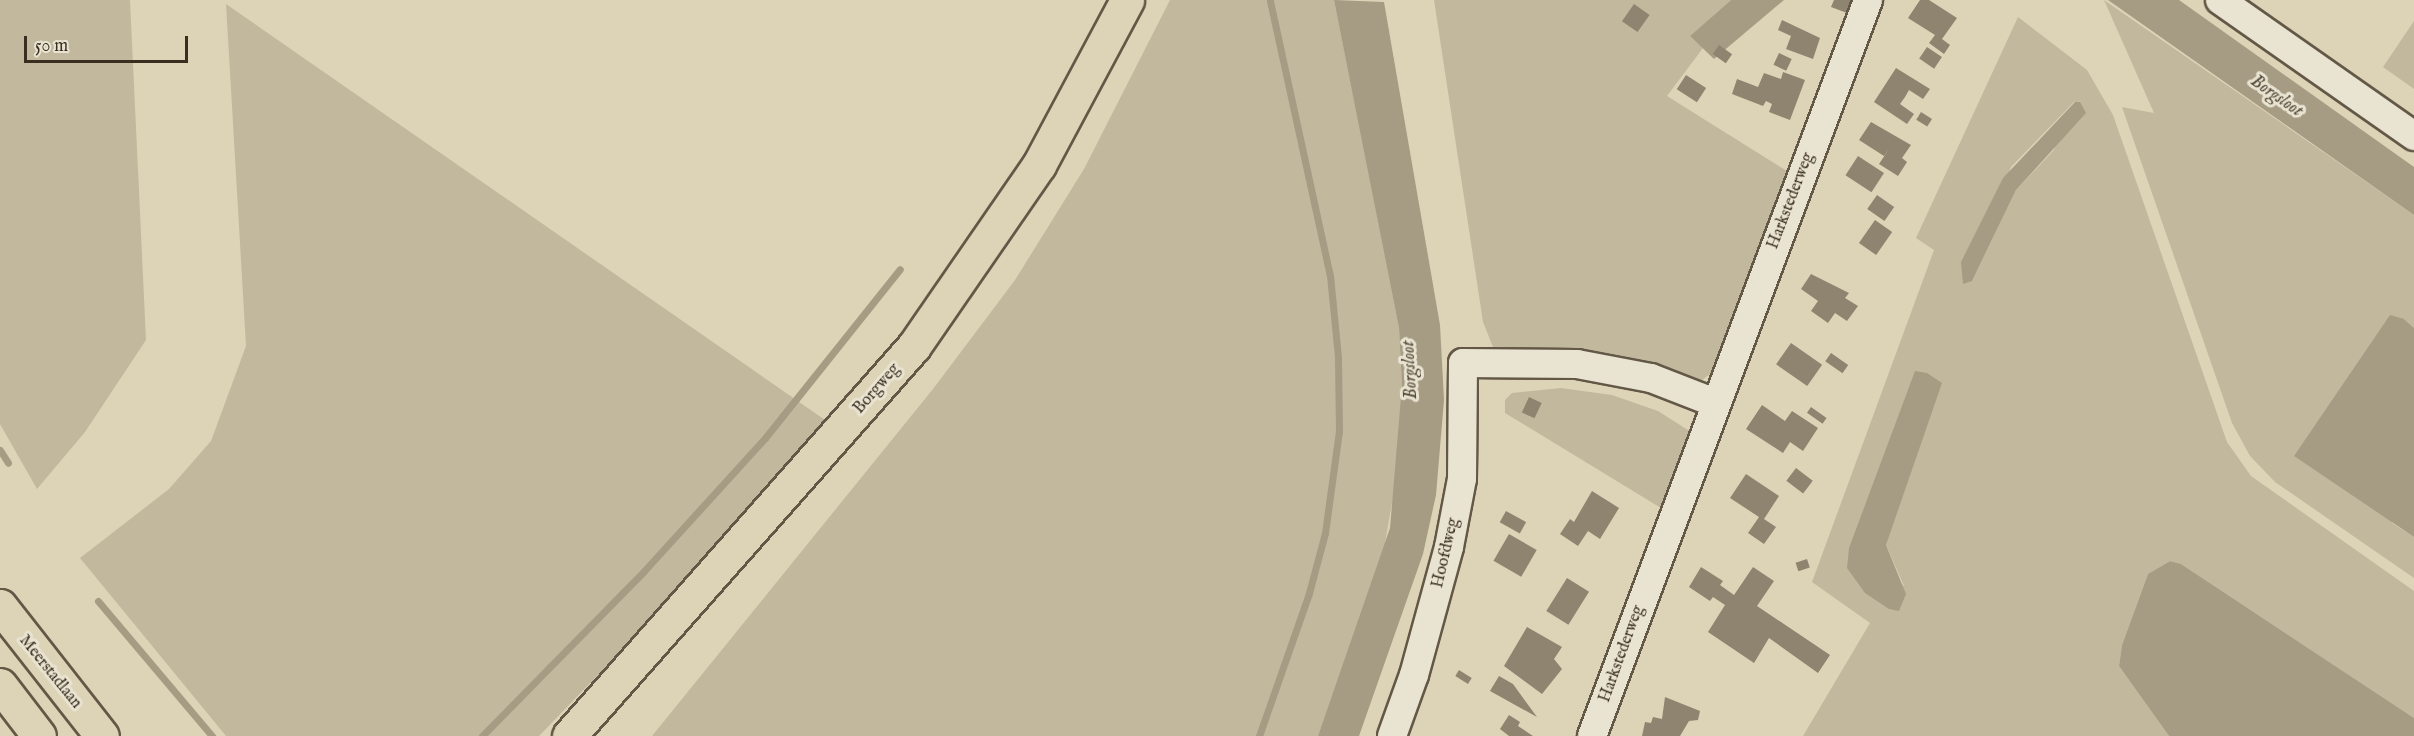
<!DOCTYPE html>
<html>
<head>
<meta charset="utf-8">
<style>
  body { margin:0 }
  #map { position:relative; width:2414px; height:736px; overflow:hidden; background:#ddd4b8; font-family:"IM FELL English",serif }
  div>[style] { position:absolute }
  .green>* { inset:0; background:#c1b89e }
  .water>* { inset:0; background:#a69c84 }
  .stream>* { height:7px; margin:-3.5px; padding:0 3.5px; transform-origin:3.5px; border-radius:3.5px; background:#a69c84 }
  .building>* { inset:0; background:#8f846f; transform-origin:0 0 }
  .roads { filter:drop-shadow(2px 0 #635846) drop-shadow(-2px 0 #635846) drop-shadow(0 2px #635846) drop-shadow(0 -2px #635846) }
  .minor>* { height:28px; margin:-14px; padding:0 14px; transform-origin:14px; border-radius:14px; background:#e9e3d1 }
  .major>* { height:33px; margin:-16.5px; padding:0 16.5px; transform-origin:16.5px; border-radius:16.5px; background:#ddd4b8 }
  span { translate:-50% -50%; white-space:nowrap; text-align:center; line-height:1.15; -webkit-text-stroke:6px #e9e3d1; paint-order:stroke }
  .street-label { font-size:16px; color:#3a2e20 }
  .water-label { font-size:18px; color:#554a39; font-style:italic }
  .scale { position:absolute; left:24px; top:36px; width:164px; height:27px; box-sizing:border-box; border:3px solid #3a2e20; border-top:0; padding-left:8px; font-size:18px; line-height:21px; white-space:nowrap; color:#3a2e20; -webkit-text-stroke:4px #e9e3d1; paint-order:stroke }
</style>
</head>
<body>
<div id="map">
  <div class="green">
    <i style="clip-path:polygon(0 0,130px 0,146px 340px,85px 432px,37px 489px,0 424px)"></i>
    <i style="clip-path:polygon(1170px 0,1334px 0,1362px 139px,1399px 328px,1402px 385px,1398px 468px,1383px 555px,1318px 736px,652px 736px,933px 389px,1015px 280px,1084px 169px)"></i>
    <i style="clip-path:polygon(1434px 0,1731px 0,1690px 36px,1703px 48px,1667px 96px,1790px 173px,1715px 370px,1697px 384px,1493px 347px,1483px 322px)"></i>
    <i style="clip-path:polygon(2104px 0,2414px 215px,2414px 328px,2404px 319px,2392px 523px,2414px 537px,2414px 578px,2275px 482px,2250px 456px,2232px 423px,2122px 107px,2154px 113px)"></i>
    <i style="clip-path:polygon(226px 4px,828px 422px,650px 621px,539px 736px,226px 736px,80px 558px,169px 489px,211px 441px,246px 346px)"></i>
    <i style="clip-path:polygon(evenodd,2018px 17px,2087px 70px,2113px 115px,2227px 442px,2251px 476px,2414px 591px,2414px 718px,2181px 564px,2170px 561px,2148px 574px,2122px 645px,2119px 666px,2169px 736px,1803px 736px,1870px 623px,1812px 582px,1934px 250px,1916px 238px,2018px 17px,2074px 102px,2080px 102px,2053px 151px,2016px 190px,1972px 281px,2011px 167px,2074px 102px,2018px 17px,1894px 518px,1886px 545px,1904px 586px,1849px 548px,1894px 518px)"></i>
    <i style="clip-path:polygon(2414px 21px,2414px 89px,2383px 67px)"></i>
    <i style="clip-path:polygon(1561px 388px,1612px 395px,1658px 411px,1691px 432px,1661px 508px,1505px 413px,1505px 400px,1512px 393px)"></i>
  </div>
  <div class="water">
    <i style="clip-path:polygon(1334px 0,1384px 2px,1440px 325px,1444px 400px,1436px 495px,1423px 554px,1359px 736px,1318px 736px,1390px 528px,1402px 385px,1399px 328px)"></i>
    <i style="clip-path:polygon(1731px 0,1784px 0,1714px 59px,1690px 36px)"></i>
    <i style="clip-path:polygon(2108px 0,2179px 0,2414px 167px,2414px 215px)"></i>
    <i style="clip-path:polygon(2075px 102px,2080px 102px,2086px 113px,2016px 190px,1972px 281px,1963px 284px,1961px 262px,2003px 178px)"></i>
    <i style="clip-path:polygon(2390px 315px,2404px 319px,2414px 328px,2414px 537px,2294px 456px)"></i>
    <i style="clip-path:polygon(1915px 371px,1927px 373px,1942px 383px,1886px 545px,1906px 594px,1899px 611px,1889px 609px,1865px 593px,1847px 568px,1849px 548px)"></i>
    <i style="clip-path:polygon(2170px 561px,2181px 564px,2414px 718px,2414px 736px,2169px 736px,2119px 666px,2122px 645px,2148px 574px)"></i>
  </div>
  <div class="stream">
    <i style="left:0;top:450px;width:15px;rotate:58deg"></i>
    <i style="left:98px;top:601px;width:177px;rotate:49.8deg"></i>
    <i style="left:482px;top:736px;width:231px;rotate:-45.5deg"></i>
    <i style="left:644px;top:571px;width:180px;rotate:-47.7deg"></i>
    <i style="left:765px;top:438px;width:216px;rotate:-51.4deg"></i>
    <i style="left:1259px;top:736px;width:151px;rotate:-70.7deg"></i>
    <i style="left:1309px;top:593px;width:62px;rotate:-75.1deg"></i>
    <i style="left:1325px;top:533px;width:103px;rotate:-82.2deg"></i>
    <i style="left:1339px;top:431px;width:74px;rotate:-90.8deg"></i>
    <i style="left:1338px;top:357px;width:81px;rotate:-95.6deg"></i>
    <i style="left:1330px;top:276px;width:282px;rotate:-102.3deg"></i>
  </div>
  <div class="building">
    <i style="clip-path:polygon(1834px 0,1852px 0,1847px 13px,1831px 7px)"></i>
    <i style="clip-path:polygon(1920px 0,1929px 0,1957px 18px,1942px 39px,1950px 45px,1944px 54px,1929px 43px,1935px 35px,1908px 18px)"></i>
    <i style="left:1634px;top:4px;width:19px;height:21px;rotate:35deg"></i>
    <i style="clip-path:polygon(1782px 20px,1820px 38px,1813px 59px,1786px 49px,1791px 36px,1778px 30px)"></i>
    <i style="left:1719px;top:45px;width:16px;height:11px;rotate:35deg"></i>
    <i style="left:1927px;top:47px;width:18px;height:14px;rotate:34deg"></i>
    <i style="left:1779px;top:53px;width:14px;height:13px;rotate:25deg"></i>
    <i style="clip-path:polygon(1896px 68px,1930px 89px,1923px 99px,1909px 90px,1905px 97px,1900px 104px,1914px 114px,1907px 124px,1874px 102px)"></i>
    <i style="clip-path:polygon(1783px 72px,1805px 80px,1790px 120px,1769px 112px,1772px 104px,1766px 101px,1763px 106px,1732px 94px,1737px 79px,1758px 87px,1764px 73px,1781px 79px)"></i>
    <i style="left:1686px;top:75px;width:24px;height:17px;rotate:33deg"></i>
    <i style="left:1921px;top:112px;width:13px;height:9px;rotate:32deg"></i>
    <i style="clip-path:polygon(1871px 122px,1911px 145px,1902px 158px,1907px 162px,1898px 176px,1879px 164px,1889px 149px,1884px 156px,1859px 140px)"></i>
    <i style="left:1858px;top:156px;width:31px;height:23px;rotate:33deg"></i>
    <i style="left:1877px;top:195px;width:21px;height:17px;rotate:35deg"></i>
    <i style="left:1875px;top:220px;width:21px;height:28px;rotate:35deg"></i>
    <i style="clip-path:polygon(1811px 274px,1849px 293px,1845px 298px,1858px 306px,1847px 321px,1835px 313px,1828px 323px,1811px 311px,1818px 301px,1801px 289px)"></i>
    <i style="left:1791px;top:343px;width:38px;height:26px;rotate:35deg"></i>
    <i style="left:1831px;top:353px;width:21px;height:10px;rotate:35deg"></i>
    <i style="left:1529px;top:397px;width:14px;height:17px;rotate:25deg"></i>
    <i style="clip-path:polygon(1762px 405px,1785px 421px,1792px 411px,1818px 428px,1803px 451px,1790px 442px,1783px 453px,1746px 429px)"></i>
    <i style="left:1811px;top:407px;width:19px;height:7px;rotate:35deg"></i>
    <i style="left:1796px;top:468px;width:21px;height:16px;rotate:37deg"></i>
    <i style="clip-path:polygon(1746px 474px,1779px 496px,1764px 519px,1776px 527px,1764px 544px,1748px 533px,1759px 517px,1730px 498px)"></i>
    <i style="clip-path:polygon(1592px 491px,1619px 508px,1600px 539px,1588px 531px,1578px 546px,1560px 534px,1570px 519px,1574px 522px)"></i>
    <i style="left:1506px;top:511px;width:23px;height:13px;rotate:29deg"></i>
    <i style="left:1509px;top:534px;width:32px;height:31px;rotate:30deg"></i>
    <i style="left:1807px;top:559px;width:9px;height:12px;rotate:72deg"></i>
    <i style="clip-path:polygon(1701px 567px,1723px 581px,1720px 585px,1734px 595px,1753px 567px,1774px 581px,1757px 606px,1830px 655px,1818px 673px,1769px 638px,1754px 663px,1708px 632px,1725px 605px,1713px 597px,1710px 601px,1689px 587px)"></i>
    <i style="left:1567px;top:578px;width:26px;height:39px;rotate:32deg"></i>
    <i style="clip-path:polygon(1527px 627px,1562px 647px,1554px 659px,1562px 669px,1542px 694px,1504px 666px)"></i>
    <i style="left:1459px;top:670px;width:15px;height:7px;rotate:32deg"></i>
    <i style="clip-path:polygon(1499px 676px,1513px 684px,1537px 717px,1490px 691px)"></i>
    <i style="clip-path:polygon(1665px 697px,1700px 711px,1698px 720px,1689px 721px,1680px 736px,1642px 736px,1645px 722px,1651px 723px,1653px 717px,1662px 719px)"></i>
    <i style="clip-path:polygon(1509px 715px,1520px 722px,1518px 726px,1533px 736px,1509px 736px,1500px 729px)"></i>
  </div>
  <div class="roads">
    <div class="minor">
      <i style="left:2220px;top:0;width:237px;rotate:35deg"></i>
      <i style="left:1392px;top:736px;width:65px;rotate:-70.2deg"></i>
      <i style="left:1414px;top:675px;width:133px;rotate:-74.7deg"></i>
      <i style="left:1449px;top:547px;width:69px;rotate:-79.2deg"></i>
      <i style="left:1462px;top:479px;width:116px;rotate:-89.5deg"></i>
      <i style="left:1463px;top:363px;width:114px;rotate:0.5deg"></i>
      <i style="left:1577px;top:364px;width:75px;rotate:10.7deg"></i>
      <i style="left:1651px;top:378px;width:69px;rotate:21.3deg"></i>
      <i style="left:1592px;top:736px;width:786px;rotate:-69.44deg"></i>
    </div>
    <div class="major">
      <i style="left:0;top:606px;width:165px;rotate:51.9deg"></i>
      <i style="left:0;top:685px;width:64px;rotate:52.6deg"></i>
      <i style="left:569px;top:736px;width:521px;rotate:-48.5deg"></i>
      <i style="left:914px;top:346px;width:220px;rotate:-55.4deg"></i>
      <i style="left:1039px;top:165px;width:187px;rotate:-61.9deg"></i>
    </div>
  </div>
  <div class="street-label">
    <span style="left:1791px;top:201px;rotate:-69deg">Harkstederweg</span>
    <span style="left:877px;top:389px;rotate:-49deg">Borgweg</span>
    <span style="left:1446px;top:553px;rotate:-77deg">Hoofdweg</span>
    <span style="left:1622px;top:654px;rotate:-70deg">Harkstederweg</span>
    <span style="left:50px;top:672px;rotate:51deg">Meerstadlaan</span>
  </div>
  <div class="water-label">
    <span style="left:2276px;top:97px;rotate:35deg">Borgsloot</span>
    <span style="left:1411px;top:370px;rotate:-93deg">Borgsloot</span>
  </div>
  <div class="scale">50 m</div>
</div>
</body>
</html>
